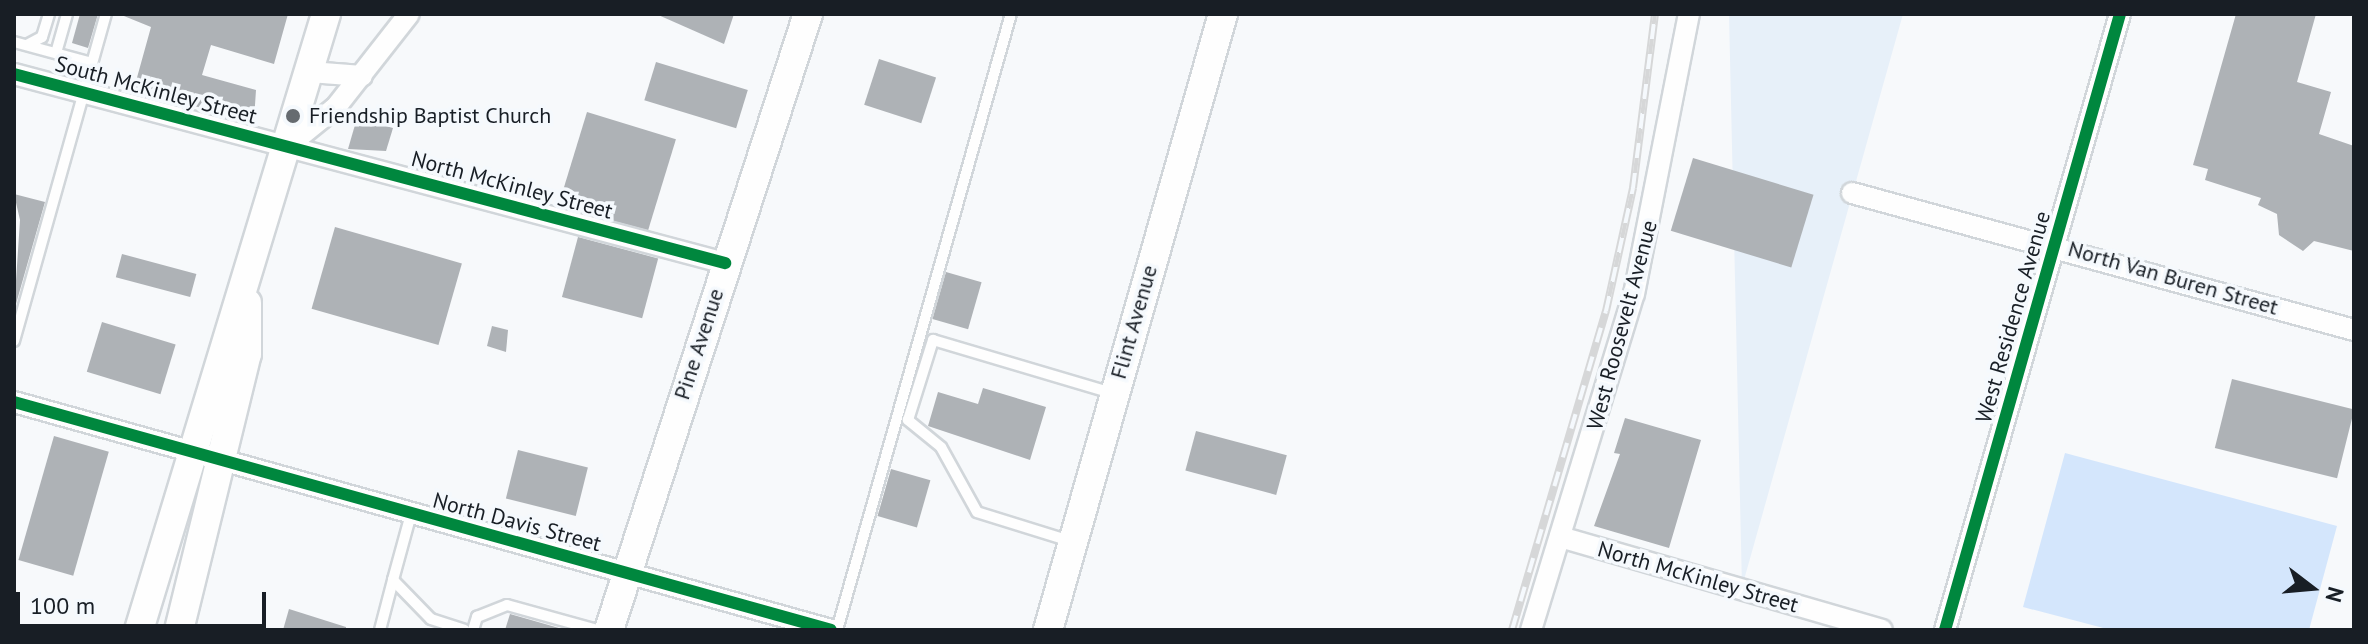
<!DOCTYPE html>
<html>
<head>
<meta charset="utf-8">
<style>
  body { margin:0 }
  #map { position:relative; width:2368px; height:644px; overflow:hidden; background:#f7f9fb; font-family:"PT Sans",sans-serif }
  div>[style] { position:absolute }
  .built>* { inset:0; background:#e7f0f9 }
  .green>* { inset:0; background:#d4e6fc }
  .building>* { inset:0; background:#aeb2b6; transform-origin:0 0 }
  .roads { filter:drop-shadow(2px 0 #d1d6da) drop-shadow(-2px 0 #d1d6da) drop-shadow(0 2px #d1d6da) drop-shadow(0 -2px #d1d6da) }
  .lane>* { height:10px; margin:-5px; padding:0 5px; transform-origin:5px; border-radius:5px; background:#fefefe }
  .street>* { height:20px; margin:-10px; padding:0 10px; transform-origin:10px; border-radius:10px; background:#fefefe }
  .secondary>* { height:28px; margin:-14px; padding:0 14px; transform-origin:14px; border-radius:14px; background:#fefefe }
  .rail>* { height:8px; margin-top:-4px; transform-origin:0; background:repeating-linear-gradient(90deg,#f5f9fd 0 15px,#d6d7d8 0 30px); box-sizing:border-box; border-block:2px solid #d6d7d8 }
  .cycleway>* { height:12px; margin:-6px; padding:0 6px; transform-origin:6px; border-radius:6px; background:#00873e }
  .dots>* { width:22px; height:22px; translate:-50% -50%; box-sizing:border-box; border:4px solid #f5f9fd; border-radius:50% }
  span { translate:-50% -50%; white-space:nowrap; text-align:center; line-height:1.15; -webkit-text-stroke:7px #f5f9fd; paint-order:stroke }
  .street-label { font-size:22px; color:#181e25 }
  .poi-label { font-size:22px; color:#181e25 }
  .left { translate:0 -50%; text-align:left }
  .frame { position:absolute; inset:0; border:16px solid #181e25; pointer-events:none }
  .north { position:absolute; left:2272px; top:548px; width:80px; height:80px; -webkit-text-stroke:6px #f5f9fd; paint-order:stroke; rotate:106deg; font-size:22px; font-weight:700; line-height:32px; text-align:center; color:#181e25 }
  .north::after { content:''; display:block; margin:auto; width:28px; height:36px; background:#181e25; clip-path:polygon(50% 0,100% 100%,50% 72%,0 100%) }
  .scale { position:absolute; left:16px; top:592px; width:250px; height:36px; box-sizing:border-box; border:4px solid #181e25; border-top:0; padding-left:10px; font-size:24px; line-height:28px; white-space:nowrap; color:#181e25; -webkit-text-stroke:6px #f5f9fd; paint-order:stroke }
</style>
</head>
<body>
<div id="map">
  <div class="built">
    <i style="clip-path:polygon(1729px 14px,1903px 14px,1742px 587px)"></i>
  </div>
  <div class="green">
    <i style="clip-path:polygon(2065px 453px,2337px 526px,2309px 630px,2111px 630px,2023px 607px)"></i>
  </div>
  <div class="building">
    <i style="clip-path:polygon(80px 14px,98px 14px,88px 48px,72px 43px)"></i>
    <i style="clip-path:polygon(119px 14px,288px 14px,274px 64px,211px 45px,202px 75px,256px 90px,254px 120px,133px 92px,151px 27px)"></i>
    <i style="clip-path:polygon(656px 14px,734px 14px,724px 44px)"></i>
    <i style="clip-path:polygon(2236px 14px,2316px 14px,2297px 82px,2331px 92px,2319px 134px,2354px 146px,2354px 251px,2314px 241px,2303px 251px,2279px 235px,2277px 214px,2258px 205px,2261px 198px,2205px 180px,2208px 169px,2193px 165px)"></i>
    <i style="left:879px;top:59px;width:60px;height:48px;rotate:18deg"></i>
    <i style="left:656px;top:62px;width:96px;height:40px;rotate:17deg"></i>
    <i style="left:587px;top:112px;width:93px;height:97px;rotate:17deg"></i>
    <i style="clip-path:polygon(357px 118px,393px 128px,386px 151px,348px 149px)"></i>
    <i style="left:1693px;top:158px;width:126px;height:76px;rotate:17deg"></i>
    <i style="clip-path:polygon(14px 194px,45px 202px,14px 311px,20px 220px)"></i>
    <i style="left:335px;top:227px;width:132px;height:85px;rotate:16deg"></i>
    <i style="left:578px;top:237px;width:83px;height:62px;rotate:15deg"></i>
    <i style="left:122px;top:254px;width:77px;height:24px;rotate:15deg"></i>
    <i style="left:946px;top:272px;width:37px;height:49px;rotate:16deg"></i>
    <i style="left:102px;top:322px;width:77px;height:52px;rotate:17deg"></i>
    <i style="clip-path:polygon(492px 326px,508px 330px,506px 352px,487px 346px)"></i>
    <i style="left:2232px;top:379px;width:126px;height:71px;rotate:14deg"></i>
    <i style="clip-path:polygon(983px 388px,1046px 407px,1030px 460px,928px 426px,938px 392px,978px 404px)"></i>
    <i style="clip-path:polygon(1625px 418px,1701px 440px,1669px 548px,1594px 526px,1620px 454px,1614px 453px)"></i>
    <i style="left:1196px;top:431px;width:94px;height:41px;rotate:15deg"></i>
    <i style="left:54px;top:436px;width:57px;height:129px;rotate:16deg"></i>
    <i style="left:518px;top:450px;width:72px;height:50px;rotate:14deg"></i>
    <i style="left:891px;top:469px;width:41px;height:49px;rotate:16deg"></i>
    <i style="clip-path:polygon(289px 609px,346px 627px,346px 630px,283px 630px)"></i>
    <i style="clip-path:polygon(510px 614px,566px 630px,505px 630px)"></i>
  </div>
  <div class="roads">
    <div class="lane">
      <i style="left:14px;top:42px;width:81px;rotate:15.1deg"></i>
      <i style="left:27px;top:45px;width:17px;rotate:-28deg"></i>
      <i style="left:42px;top:37px;width:24px;rotate:-73deg"></i>
      <i style="left:56px;top:53px;width:41px;rotate:-74.2deg"></i>
      <i style="left:14px;top:341px;width:340px;rotate:-74.3deg"></i>
      <i style="left:411px;top:514px;width:68px;rotate:105.3deg"></i>
      <i style="left:393px;top:580px;width:54px;rotate:45.7deg"></i>
      <i style="left:431px;top:619px;width:35px;rotate:18deg"></i>
      <i style="left:1070px;top:541px;width:97px;rotate:-162.7deg"></i>
      <i style="left:977px;top:512px;width:74px;rotate:-119deg"></i>
      <i style="left:941px;top:447px;width:43px;rotate:-140.7deg"></i>
      <i style="left:908px;top:420px;width:84px;rotate:-72.6deg"></i>
      <i style="left:933px;top:340px;width:187px;rotate:16.5deg"></i>
      <i style="left:380px;top:630px;width:52px;rotate:-75.4deg"></i>
      <i style="left:473px;top:630px;width:14px;rotate:-73deg"></i>
      <i style="left:477px;top:617px;width:32px;rotate:-22deg"></i>
      <i style="left:507px;top:605px;width:93px;rotate:15.5deg"></i>
      <i style="left:837px;top:630px;width:640px;rotate:-74.23deg"></i>
    </div>
    <div class="street">
      <i style="left:310px;top:72px;width:52px;rotate:4.4deg"></i>
      <i style="left:14px;top:74px;width:736px;rotate:14.89deg"></i>
      <i style="left:289px;top:145px;width:60px;rotate:-39deg"></i>
      <i style="left:336px;top:107px;width:118px;rotate:-51.9deg"></i>
      <i style="left:1852px;top:193px;width:520px;rotate:15.26deg"></i>
      <i style="left:14px;top:402px;width:848px;rotate:15.59deg"></i>
      <i style="left:1560px;top:537px;width:335px;rotate:16.1deg"></i>
      <i style="left:1531px;top:630px;width:351px;rotate:-73deg"></i>
      <i style="left:1634px;top:294px;width:285px;rotate:-78.9deg"></i>
      <i style="left:1945px;top:630px;width:640px;rotate:-74.14deg"></i>
    </div>
    <div class="secondary">
      <i style="left:139px;top:630px;width:644px;rotate:-73.11deg"></i>
      <i style="left:179px;top:630px;width:284px;rotate:-76.2deg"></i>
      <i style="left:247px;top:354px;width:51px;rotate:-90deg"></i>
      <i style="left:609px;top:630px;width:647px;rotate:-72.1deg"></i>
      <i style="left:1048px;top:630px;width:640px;rotate:-74.14deg"></i>
    </div>
  </div>
  <div class="rail">
    <i style="left:1512px;top:630px;width:333px;rotate:-73.6deg"></i>
    <i style="left:1606px;top:311px;width:126px;rotate:-77.6deg"></i>
    <i style="left:1633px;top:188px;width:175px;rotate:-82.8deg"></i>
  </div>
  <div class="cycleway">
    <i style="left:14px;top:74px;width:736px;rotate:14.89deg"></i>
    <i style="left:14px;top:402px;width:848px;rotate:15.59deg"></i>
    <i style="left:1945px;top:630px;width:640px;rotate:-74.14deg"></i>
  </div>
  <div class="dots">
    <i style="left:293px;top:116px;background:#666b70"></i>
  </div>
  <div class="street-label">
    <span style="left:156px;top:90px;rotate:15deg">South McKinley Street</span>
    <span style="left:512px;top:185px;rotate:15deg">North McKinley Street</span>
    <span style="left:2173px;top:278px;rotate:16deg">North Van Buren Street</span>
    <span style="left:2013px;top:317px;rotate:-74deg">West Residence Avenue</span>
    <span style="left:1134px;top:322px;rotate:-74deg">Flint Avenue</span>
    <span style="left:1622px;top:325px;rotate:-75deg">West Roosevelt Avenue</span>
    <span style="left:699px;top:344px;rotate:-72deg">Pine Avenue</span>
    <span style="left:517px;top:522px;rotate:15deg">North Davis Street</span>
    <span style="left:1698px;top:577px;rotate:16deg">North McKinley Street</span>
  </div>
  <div class="poi-label">
    <span class="left" style="left:309px;top:116px">Friendship Baptist Church</span>
  </div>
  <div class="frame"></div>
  <div class="north">N</div>
  <div class="scale">100 m</div>
</div>
</body>
</html>
